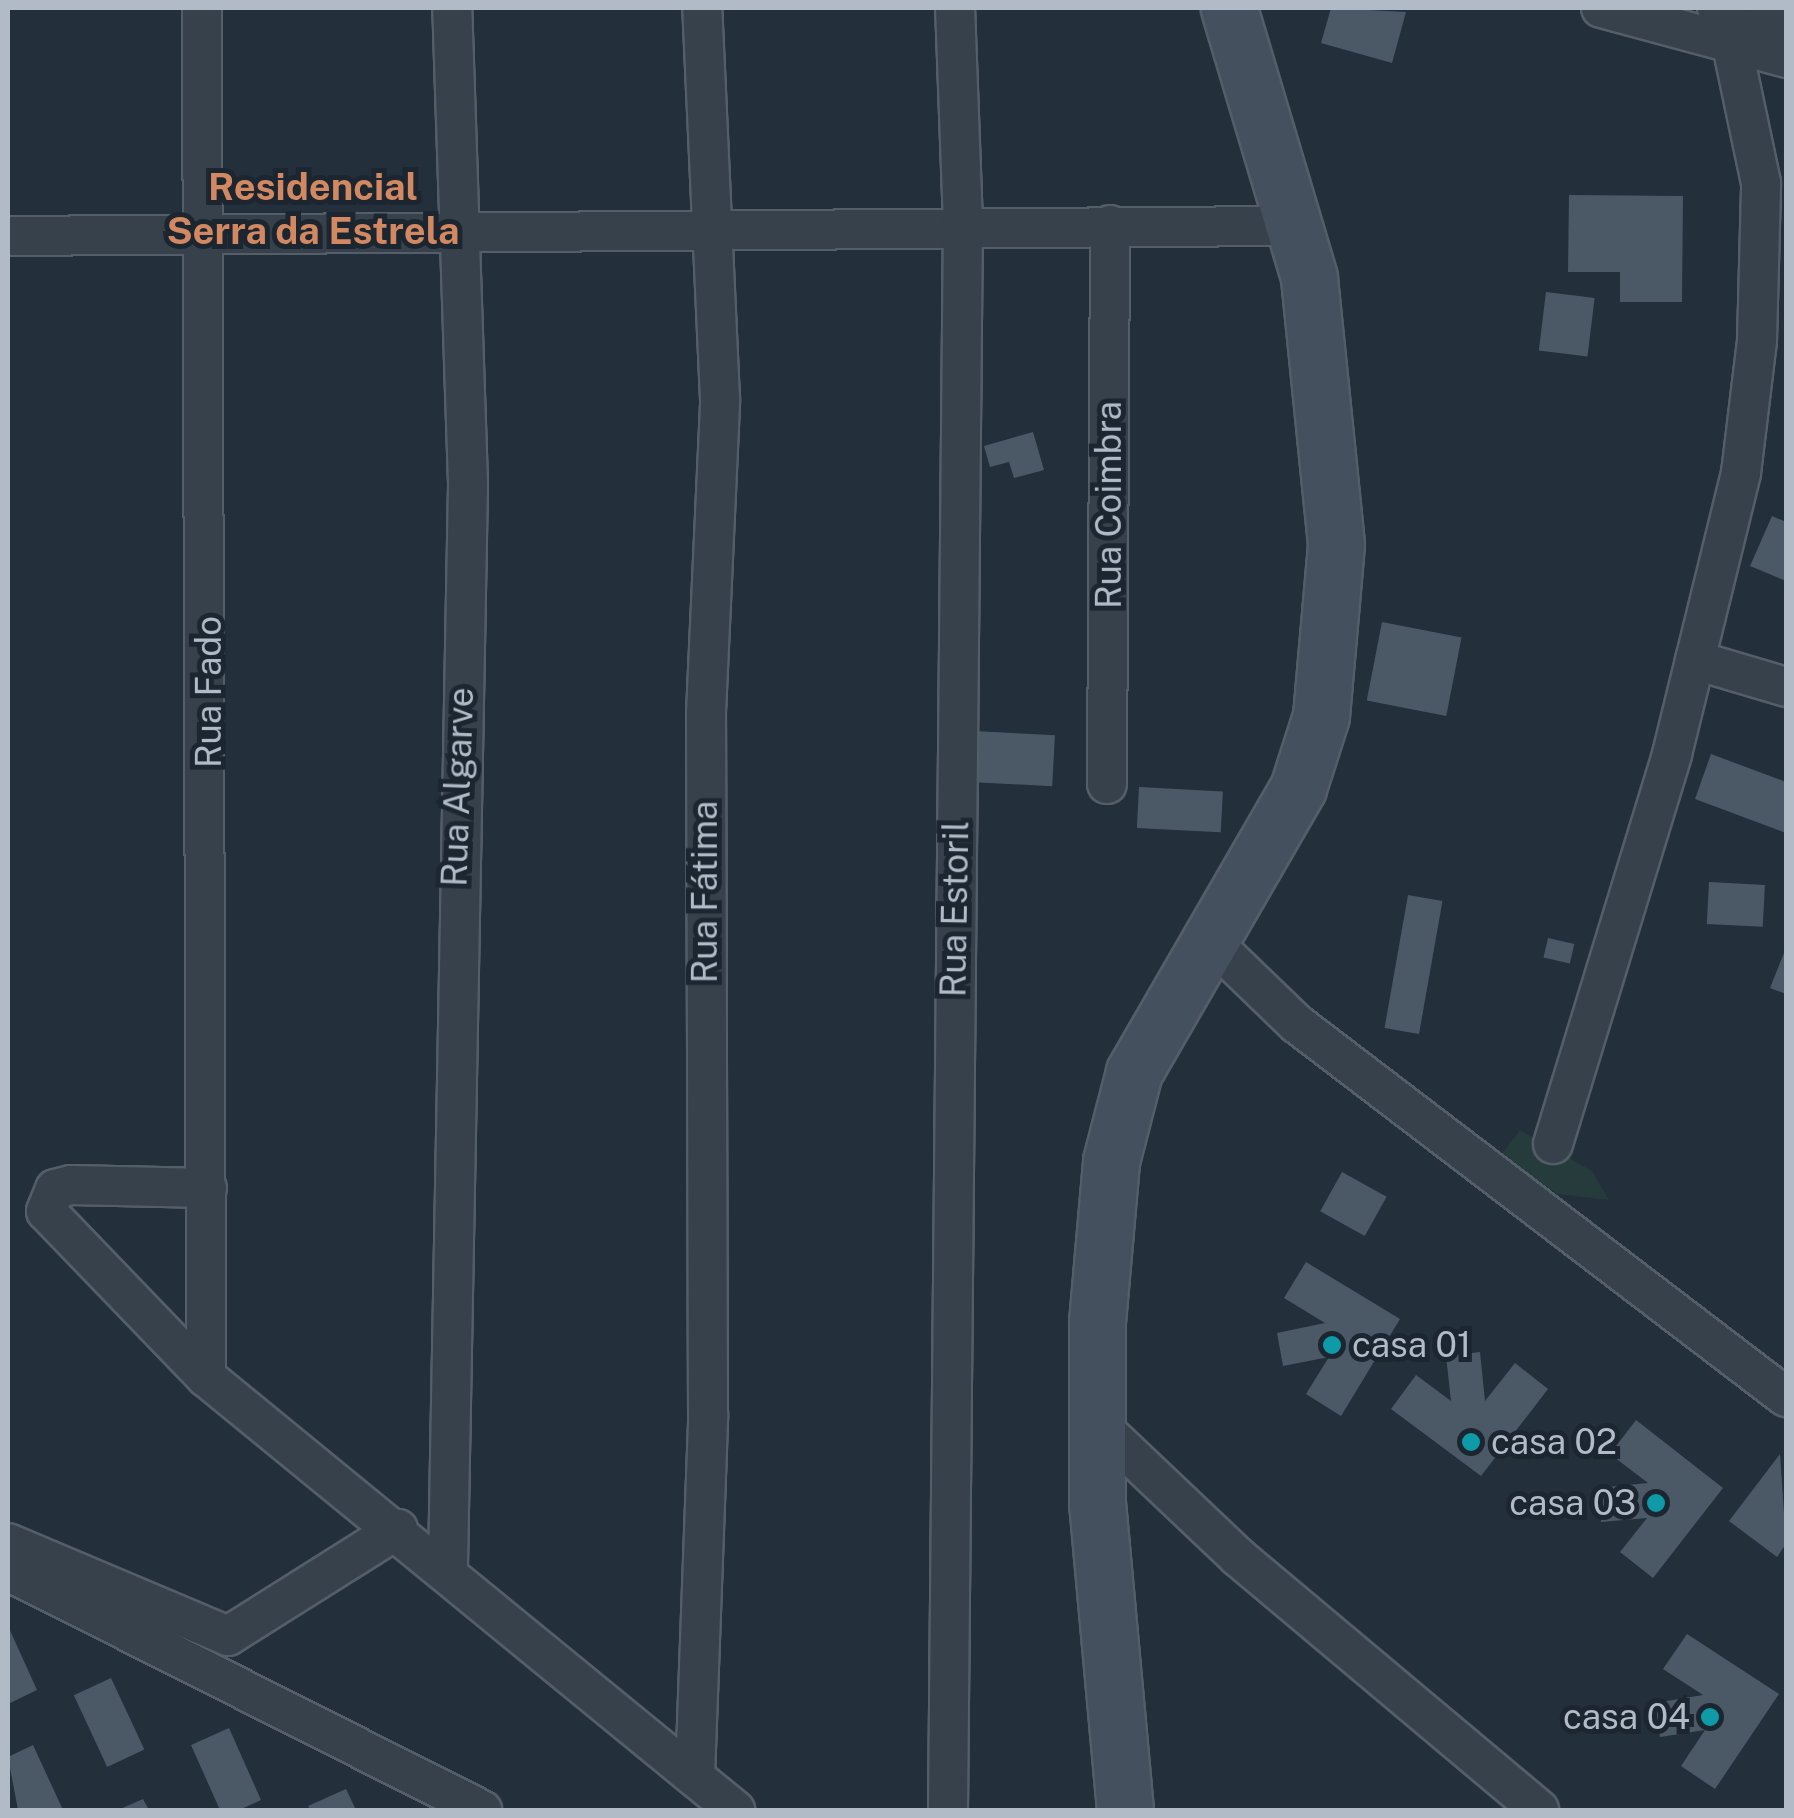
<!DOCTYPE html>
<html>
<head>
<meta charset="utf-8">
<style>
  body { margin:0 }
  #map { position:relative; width:1794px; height:1818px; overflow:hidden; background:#232f3b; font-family:"Public Sans",sans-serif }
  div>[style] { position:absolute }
  .green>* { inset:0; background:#253b3c }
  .building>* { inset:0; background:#4b5967; transform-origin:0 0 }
  .roads { filter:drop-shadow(2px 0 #545e69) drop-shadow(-2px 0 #545e69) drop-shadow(0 2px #545e69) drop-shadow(0 -2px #545e69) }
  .minor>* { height:38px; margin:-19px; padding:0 19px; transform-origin:19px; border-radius:19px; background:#36414b }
  .secondary>* { height:55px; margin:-27.5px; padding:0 27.5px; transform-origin:27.5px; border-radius:27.5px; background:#44505e }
  .dots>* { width:28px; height:28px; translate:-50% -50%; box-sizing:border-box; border:5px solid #1c2630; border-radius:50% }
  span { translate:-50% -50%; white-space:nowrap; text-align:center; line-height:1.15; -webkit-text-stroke:10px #1c2630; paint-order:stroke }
  .street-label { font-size:35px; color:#b1bbc7 }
  .poi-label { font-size:35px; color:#b1bbc7 }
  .left { translate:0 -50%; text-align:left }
  .right { translate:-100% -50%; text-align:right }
  .neighbourhood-label { font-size:38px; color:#d28861; font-weight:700 }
  .frame { position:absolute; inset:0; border:10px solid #b1bbc7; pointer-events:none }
</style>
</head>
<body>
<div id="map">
  <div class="green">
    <i style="clip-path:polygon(1520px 1130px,1592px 1171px,1609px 1200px,1557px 1194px,1501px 1155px)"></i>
  </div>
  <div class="building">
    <i style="clip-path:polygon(1331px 8px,1406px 12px,1392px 63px,1321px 43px)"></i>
    <i style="clip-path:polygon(1569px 195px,1683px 196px,1682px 302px,1620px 302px,1620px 272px,1568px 272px)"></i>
    <i style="left:1546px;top:292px;width:49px;height:59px;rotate:7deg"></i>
    <i style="clip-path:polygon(1033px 432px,1044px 470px,1014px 478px,1009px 462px,990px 467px,984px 446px)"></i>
    <i style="clip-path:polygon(1772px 516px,1786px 522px,1786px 581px,1750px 566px)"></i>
    <i style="left:1382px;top:622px;width:81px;height:80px;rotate:11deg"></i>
    <i style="left:973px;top:731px;width:82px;height:51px;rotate:3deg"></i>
    <i style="clip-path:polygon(1711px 754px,1786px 782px,1786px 833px,1695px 799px)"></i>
    <i style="left:1139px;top:787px;width:84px;height:41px;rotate:3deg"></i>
    <i style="left:1709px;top:882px;width:56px;height:42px;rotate:3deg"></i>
    <i style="left:1408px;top:895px;width:35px;height:135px;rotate:10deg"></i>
    <i style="left:1548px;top:938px;width:27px;height:20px;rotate:13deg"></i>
    <i style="clip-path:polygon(1786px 948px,1786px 994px,1770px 988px)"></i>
    <i style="left:1342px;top:1172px;width:51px;height:45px;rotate:29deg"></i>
    <i style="clip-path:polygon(1306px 1262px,1400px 1319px,1341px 1416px,1306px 1394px,1329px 1357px,1283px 1366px,1277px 1333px,1325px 1323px,1284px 1298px)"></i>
    <i style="clip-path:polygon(1480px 1352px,1485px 1401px,1515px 1363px,1548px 1389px,1481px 1476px,1391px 1409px,1416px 1375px,1451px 1401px,1446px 1356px)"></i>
    <i style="clip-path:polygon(1636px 1420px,1723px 1488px,1653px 1578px,1620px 1552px,1647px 1518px,1601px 1522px,1598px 1488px,1648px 1483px,1610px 1454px)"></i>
    <i style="clip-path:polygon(1780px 1454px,1786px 1544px,1777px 1557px,1729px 1521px)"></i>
    <i style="clip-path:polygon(8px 1626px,37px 1690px,8px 1704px)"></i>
    <i style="clip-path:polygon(1687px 1634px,1779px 1694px,1715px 1789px,1681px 1766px,1705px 1730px,1660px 1737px,1655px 1703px,1703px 1695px,1663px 1669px)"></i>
    <i style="left:111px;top:1678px;width:79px;height:41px;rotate:65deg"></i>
    <i style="clip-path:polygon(229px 1728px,261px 1800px,239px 1810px,220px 1810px,191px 1745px)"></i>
    <i style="clip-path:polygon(33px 1745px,63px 1810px,18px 1810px,8px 1757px)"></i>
    <i style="clip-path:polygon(346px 1789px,356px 1810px,311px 1810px,308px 1806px)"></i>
    <i style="clip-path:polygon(143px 1799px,149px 1810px,118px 1810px)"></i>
  </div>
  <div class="roads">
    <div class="minor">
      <i style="left:202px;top:8px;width:1369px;rotate:89.83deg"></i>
      <i style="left:1601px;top:8px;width:192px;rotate:15.1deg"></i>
      <i style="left:1717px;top:8px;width:71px;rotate:14.6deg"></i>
      <i style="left:8px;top:236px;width:1287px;rotate:-0.45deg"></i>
      <i style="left:1695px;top:660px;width:95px;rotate:16.5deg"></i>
      <i style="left:1107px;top:784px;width:559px;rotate:-89.69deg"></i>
      <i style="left:1213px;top:943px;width:117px;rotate:44deg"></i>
      <i style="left:1297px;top:1024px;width:615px;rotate:37.34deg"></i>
      <i style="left:1553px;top:1144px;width:408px;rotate:-73deg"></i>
      <i style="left:1672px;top:754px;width:289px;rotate:-76.2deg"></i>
      <i style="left:1741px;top:473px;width:133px;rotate:-83.1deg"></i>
      <i style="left:1757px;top:341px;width:158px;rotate:-88.5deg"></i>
      <i style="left:1761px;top:183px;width:179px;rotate:-101.9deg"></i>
      <i style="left:207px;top:1188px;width:136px;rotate:-178.7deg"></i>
      <i style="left:71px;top:1185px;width:16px;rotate:166deg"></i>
      <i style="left:55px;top:1189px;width:24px;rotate:112deg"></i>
      <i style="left:46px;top:1211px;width:231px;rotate:46.1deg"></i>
      <i style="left:206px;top:1377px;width:684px;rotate:39.3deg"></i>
      <i style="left:1098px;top:1424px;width:193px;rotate:43.5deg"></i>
      <i style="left:1238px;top:1557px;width:393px;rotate:40deg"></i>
      <i style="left:8px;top:1543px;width:239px;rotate:22.9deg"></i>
      <i style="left:228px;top:1636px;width:201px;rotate:-32.2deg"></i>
      <i style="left:448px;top:1566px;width:1083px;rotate:-88.94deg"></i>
      <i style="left:468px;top:483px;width:475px;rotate:-91.9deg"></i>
      <i style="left:8px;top:1571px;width:531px;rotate:26.76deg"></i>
      <i style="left:695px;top:1777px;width:363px;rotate:-87.9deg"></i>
      <i style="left:708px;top:1414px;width:701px;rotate:-90.16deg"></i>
      <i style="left:706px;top:713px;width:314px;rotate:-87.4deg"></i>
      <i style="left:720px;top:399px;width:391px;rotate:-92.6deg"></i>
      <i style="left:948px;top:1810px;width:1586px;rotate:-89.46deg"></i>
      <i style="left:963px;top:224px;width:216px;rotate:-92.1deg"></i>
    </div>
    <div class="secondary">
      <i style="left:1125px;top:1810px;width:307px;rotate:-95.2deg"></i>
      <i style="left:1097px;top:1504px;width:182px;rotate:-90deg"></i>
      <i style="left:1097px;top:1322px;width:162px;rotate:-85deg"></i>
      <i style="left:1111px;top:1161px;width:92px;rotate:-75.5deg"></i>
      <i style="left:1134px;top:1072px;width:328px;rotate:-60deg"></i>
      <i style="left:1298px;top:788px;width:76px;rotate:-72.3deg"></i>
      <i style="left:1321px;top:716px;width:173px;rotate:-85deg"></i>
      <i style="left:1336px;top:544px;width:268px;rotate:-95.8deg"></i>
      <i style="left:1309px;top:277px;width:281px;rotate:-106.6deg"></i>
    </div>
  </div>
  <div class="dots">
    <i style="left:1332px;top:1345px;background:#0f9aa8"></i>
    <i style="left:1471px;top:1442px;background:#0f9aa8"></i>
    <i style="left:1656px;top:1503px;background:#0f9aa8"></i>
    <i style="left:1710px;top:1717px;background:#0f9aa8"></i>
  </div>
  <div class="street-label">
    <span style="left:1109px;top:505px;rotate:-90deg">Rua Coimbra</span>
    <span style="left:209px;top:692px;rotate:-90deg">Rua Fado</span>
    <span style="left:458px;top:787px;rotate:-88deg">Rua Algarve</span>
    <span style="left:705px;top:892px;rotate:-90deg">Rua Fátima</span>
    <span style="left:955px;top:909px;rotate:-89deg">Rua Estoril</span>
  </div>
  <div class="poi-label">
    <span class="left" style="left:1352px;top:1345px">casa 01</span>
    <span class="left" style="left:1491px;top:1442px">casa 02</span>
    <span class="right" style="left:1636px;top:1503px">casa 03</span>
    <span class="right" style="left:1690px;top:1717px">casa 04</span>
  </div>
  <div class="neighbourhood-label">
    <span style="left:313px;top:209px">Residencial<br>Serra da Estrela</span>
  </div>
  <div class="frame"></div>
</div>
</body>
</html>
